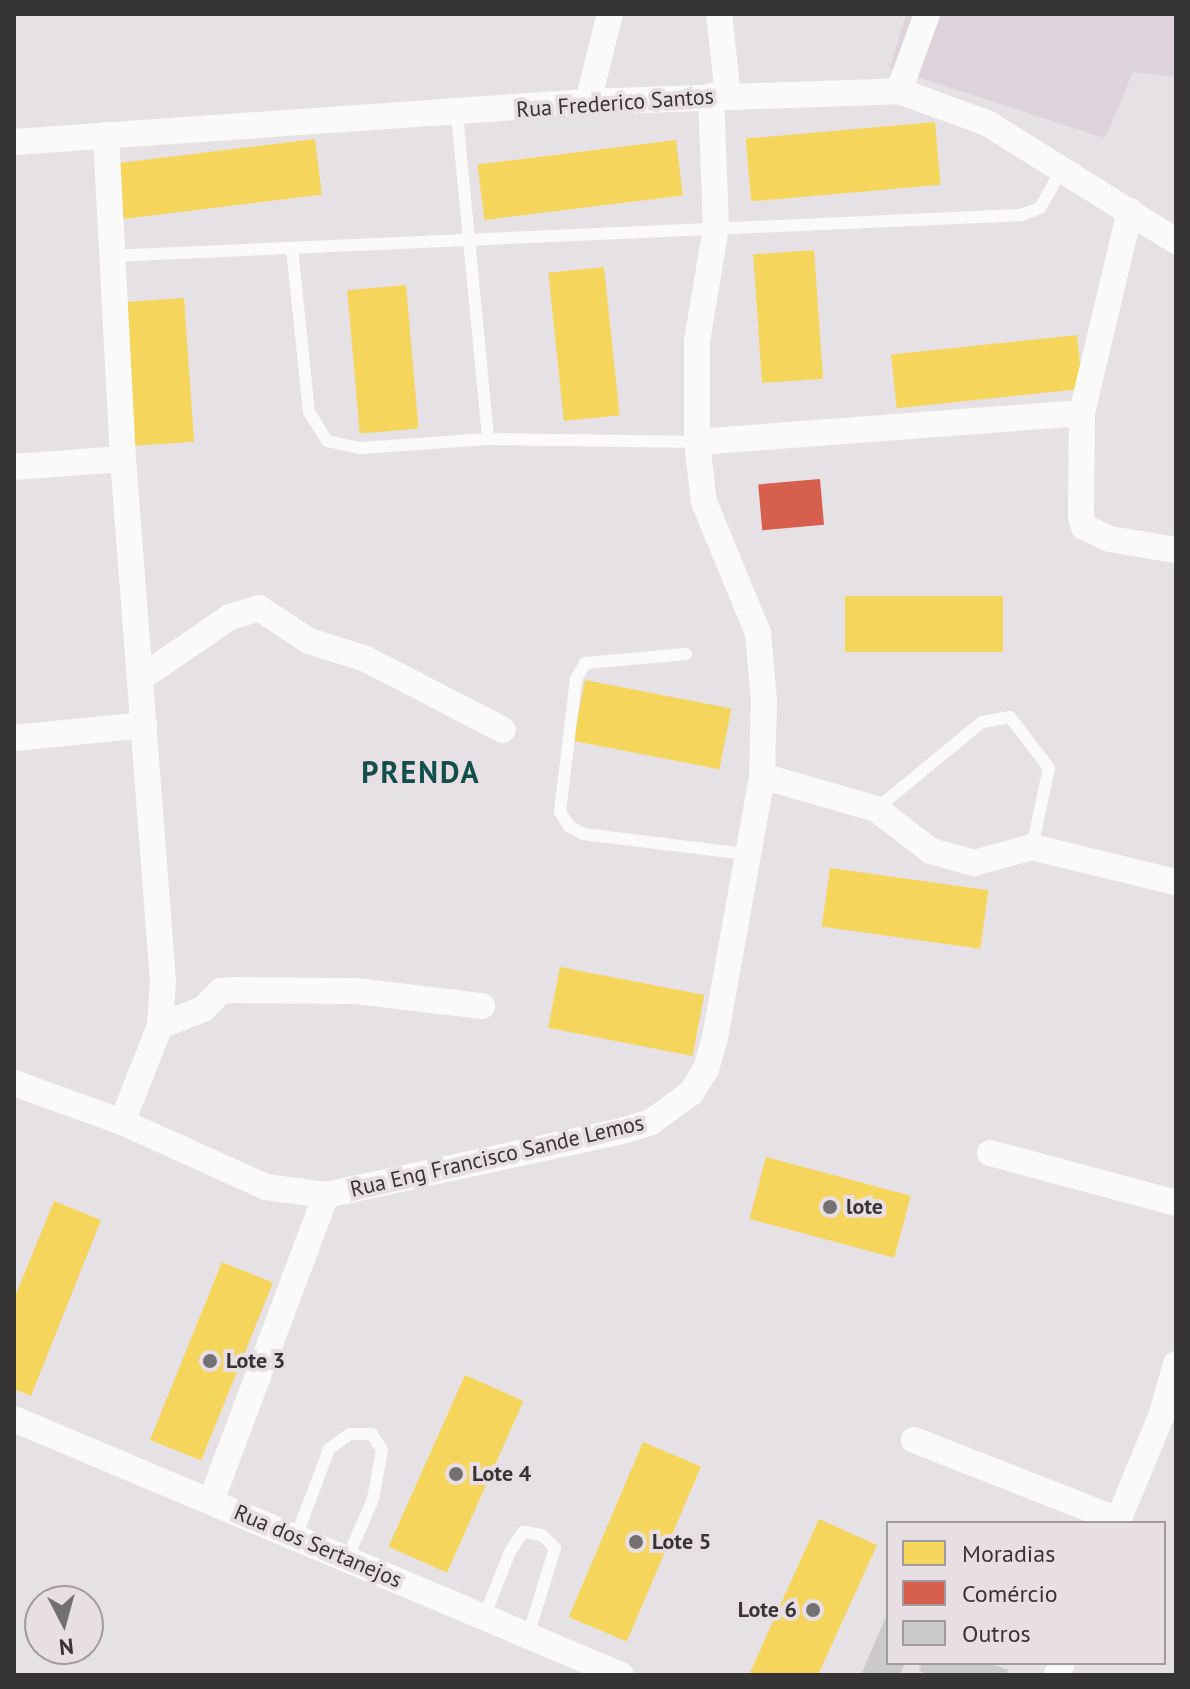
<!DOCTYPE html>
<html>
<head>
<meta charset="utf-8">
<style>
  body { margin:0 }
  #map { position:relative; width:1190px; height:1689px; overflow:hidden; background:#e6e1e4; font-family:"PT Sans",sans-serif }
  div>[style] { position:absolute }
  .built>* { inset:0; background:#ded3da }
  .homes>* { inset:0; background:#f6d55c; transform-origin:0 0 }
  .shops>* { inset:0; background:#d6604d; transform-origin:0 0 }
  .building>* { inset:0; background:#ccc9cb }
  .service>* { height:12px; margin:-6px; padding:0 6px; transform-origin:6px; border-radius:6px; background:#fbfafb }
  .minor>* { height:26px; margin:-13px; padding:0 13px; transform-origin:13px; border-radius:13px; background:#fbfafb }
  .dots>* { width:22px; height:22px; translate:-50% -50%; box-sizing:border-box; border:4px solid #e8dfe4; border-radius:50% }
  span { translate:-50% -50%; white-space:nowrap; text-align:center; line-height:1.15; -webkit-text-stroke:8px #e8dfe4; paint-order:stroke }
  .street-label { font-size:22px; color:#373436 }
  .poi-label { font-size:22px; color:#373436; font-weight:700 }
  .left { translate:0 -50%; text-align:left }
  .right { translate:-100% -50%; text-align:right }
  .district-label { font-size:30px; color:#124f4c; font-weight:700; letter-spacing:2px }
  .frame { position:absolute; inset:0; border:16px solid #373436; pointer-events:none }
  .legend { position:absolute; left:886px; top:1521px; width:280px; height:144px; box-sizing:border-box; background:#e8dfe4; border:2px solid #a19b9e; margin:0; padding:10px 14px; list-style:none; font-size:24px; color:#373436 }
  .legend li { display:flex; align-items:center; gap:16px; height:40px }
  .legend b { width:40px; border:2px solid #a19b9e }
  .north { position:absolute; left:24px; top:1585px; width:80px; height:80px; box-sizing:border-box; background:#e8dfe4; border:2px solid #a19b9e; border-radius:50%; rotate:174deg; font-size:22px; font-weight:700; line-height:32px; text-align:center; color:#373436 }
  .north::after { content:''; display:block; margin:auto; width:28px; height:36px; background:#747173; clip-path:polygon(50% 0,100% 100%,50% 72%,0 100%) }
</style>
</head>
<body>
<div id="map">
  <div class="built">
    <i style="clip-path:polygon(906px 14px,1176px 14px,1176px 77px,1133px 72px,1105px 138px,890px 68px)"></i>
  </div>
  <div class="homes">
    <i style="left:935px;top:122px;width:63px;height:190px;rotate:85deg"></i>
    <i style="left:315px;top:139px;width:56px;height:201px;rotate:83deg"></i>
    <i style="left:676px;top:140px;width:56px;height:200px;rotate:83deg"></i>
    <i style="left:814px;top:250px;width:129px;height:61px;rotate:86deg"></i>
    <i style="left:604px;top:267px;width:149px;height:56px;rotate:84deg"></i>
    <i style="left:406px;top:285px;width:144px;height:59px;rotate:85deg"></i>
    <i style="left:184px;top:298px;width:144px;height:59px;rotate:86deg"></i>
    <i style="left:1077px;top:335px;width:54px;height:187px;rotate:84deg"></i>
    <i style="left:845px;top:596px;width:158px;height:56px"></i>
    <i style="left:585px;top:680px;width:149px;height:62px;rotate:11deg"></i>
    <i style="left:830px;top:868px;width:160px;height:59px;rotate:8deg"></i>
    <i style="left:560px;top:967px;width:147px;height:62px;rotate:11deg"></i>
    <i style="left:766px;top:1157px;width:150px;height:64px;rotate:15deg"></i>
    <i style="clip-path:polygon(54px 1201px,101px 1220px,31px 1396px,14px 1389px,14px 1299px)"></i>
    <i style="left:222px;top:1262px;width:55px;height:192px;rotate:22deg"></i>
    <i style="left:465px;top:1375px;width:64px;height:188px;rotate:24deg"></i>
    <i style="left:643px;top:1442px;width:63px;height:190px;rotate:23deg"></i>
    <i style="clip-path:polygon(819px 1519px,877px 1545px,818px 1675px,749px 1675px)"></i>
  </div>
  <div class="shops">
    <i style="left:820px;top:479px;width:46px;height:62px;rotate:85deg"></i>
  </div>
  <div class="building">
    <i style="clip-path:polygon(888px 1612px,888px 1663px,905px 1663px,900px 1675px,861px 1675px)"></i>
    <i style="clip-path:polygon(922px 1663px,990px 1663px,1008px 1670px,1006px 1675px,929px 1675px,919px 1671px)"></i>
  </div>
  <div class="service">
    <i style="left:457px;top:115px;width:325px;rotate:84.5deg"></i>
    <i style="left:292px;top:248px;width:165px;rotate:84.1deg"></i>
    <i style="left:309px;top:412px;width:34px;rotate:58deg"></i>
    <i style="left:327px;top:441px;width:35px;rotate:12deg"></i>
    <i style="left:361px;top:448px;width:127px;rotate:-4.1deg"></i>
    <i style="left:488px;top:439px;width:209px;rotate:0.8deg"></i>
    <i style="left:111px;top:256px;width:911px;rotate:-2.58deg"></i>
    <i style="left:1021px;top:215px;width:20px;rotate:-20deg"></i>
    <i style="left:1040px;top:208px;width:45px;rotate:-60.6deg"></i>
    <i style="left:686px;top:654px;width:101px;rotate:174.9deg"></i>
    <i style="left:585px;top:663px;width:18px;rotate:119deg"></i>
    <i style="left:576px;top:679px;width:134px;rotate:96.9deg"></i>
    <i style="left:560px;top:812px;width:17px;rotate:57deg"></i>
    <i style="left:569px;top:826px;width:16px;rotate:30deg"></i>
    <i style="left:583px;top:834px;width:165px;rotate:7deg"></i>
    <i style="left:876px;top:809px;width:137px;rotate:-39.4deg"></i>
    <i style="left:982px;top:722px;width:28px;rotate:-10deg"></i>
    <i style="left:1010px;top:717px;width:64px;rotate:52.6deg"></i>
    <i style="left:1049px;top:768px;width:81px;rotate:102.1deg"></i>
    <i style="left:296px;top:1537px;width:94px;rotate:-69.4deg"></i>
    <i style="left:329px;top:1449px;width:26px;rotate:-36deg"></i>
    <i style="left:350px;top:1434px;width:22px"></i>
    <i style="left:372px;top:1434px;width:19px;rotate:58deg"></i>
    <i style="left:382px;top:1450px;width:50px;rotate:100.4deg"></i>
    <i style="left:373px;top:1499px;width:65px;rotate:113.4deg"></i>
    <i style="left:484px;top:1617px;width:70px;rotate:-68.2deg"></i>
    <i style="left:510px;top:1552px;width:24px;rotate:-57deg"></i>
    <i style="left:523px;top:1532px;width:19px;rotate:9deg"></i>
    <i style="left:542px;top:1535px;width:18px;rotate:45deg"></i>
    <i style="left:555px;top:1548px;width:92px;rotate:107.1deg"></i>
  </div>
  <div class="minor">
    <i style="left:719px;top:14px;width:81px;rotate:83.7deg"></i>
    <i style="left:899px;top:91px;width:82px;rotate:-70deg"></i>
    <i style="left:588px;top:102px;width:91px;rotate:-76deg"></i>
    <i style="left:106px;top:135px;width:324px;rotate:87deg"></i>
    <i style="left:123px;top:459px;width:524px;rotate:85.62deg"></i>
    <i style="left:163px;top:981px;width:45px;rotate:93.8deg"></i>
    <i style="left:160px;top:1026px;width:103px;rotate:111.6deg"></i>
    <i style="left:14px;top:142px;width:575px;rotate:-3.99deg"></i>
    <i style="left:588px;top:102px;width:311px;rotate:-2deg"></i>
    <i style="left:899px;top:91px;width:94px;rotate:20deg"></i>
    <i style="left:987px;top:123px;width:223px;rotate:32deg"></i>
    <i style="left:1130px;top:211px;width:208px;rotate:103.4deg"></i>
    <i style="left:1082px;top:413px;width:103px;rotate:90.6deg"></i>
    <i style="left:1081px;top:516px;width:11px;rotate:75deg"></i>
    <i style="left:1084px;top:527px;width:29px;rotate:25deg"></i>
    <i style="left:1110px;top:539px;width:67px;rotate:9.5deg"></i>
    <i style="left:697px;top:442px;width:386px;rotate:-4.3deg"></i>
    <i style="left:14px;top:467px;width:109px;rotate:-4.2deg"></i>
    <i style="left:142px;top:677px;width:107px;rotate:-34.3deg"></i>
    <i style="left:230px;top:617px;width:30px;rotate:-17deg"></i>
    <i style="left:259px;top:608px;width:60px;rotate:33.4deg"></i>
    <i style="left:309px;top:641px;width:60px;rotate:17.5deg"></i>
    <i style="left:366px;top:659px;width:154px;rotate:27.4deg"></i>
    <i style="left:14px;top:738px;width:131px;rotate:-5.7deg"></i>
    <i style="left:762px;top:776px;width:119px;rotate:16.1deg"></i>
    <i style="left:876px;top:809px;width:69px;rotate:37.4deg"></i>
    <i style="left:931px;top:851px;width:45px;rotate:15.6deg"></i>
    <i style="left:974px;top:863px;width:60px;rotate:-15.4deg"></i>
    <i style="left:1032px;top:847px;width:148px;rotate:13.7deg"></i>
    <i style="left:160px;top:1026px;width:46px;rotate:-21.6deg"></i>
    <i style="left:203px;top:1009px;width:25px;rotate:-45deg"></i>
    <i style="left:221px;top:991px;width:13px;rotate:-4deg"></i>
    <i style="left:234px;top:990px;width:122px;rotate:0.5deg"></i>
    <i style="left:356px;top:991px;width:127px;rotate:6.8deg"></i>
    <i style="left:14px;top:1083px;width:115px;rotate:19.9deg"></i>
    <i style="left:122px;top:1122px;width:158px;rotate:24.3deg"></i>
    <i style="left:266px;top:1187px;width:61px;rotate:7.6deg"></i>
    <i style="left:326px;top:1195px;width:303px;rotate:-12.2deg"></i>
    <i style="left:622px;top:1131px;width:30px;rotate:-17deg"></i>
    <i style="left:651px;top:1122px;width:49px;rotate:-35.9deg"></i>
    <i style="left:691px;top:1093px;width:28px;rotate:-58deg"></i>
    <i style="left:706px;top:1069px;width:32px;rotate:-74deg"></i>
    <i style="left:715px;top:1038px;width:266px;rotate:-79.8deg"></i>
    <i style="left:762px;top:776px;width:75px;rotate:-88.5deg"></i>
    <i style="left:764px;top:701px;width:68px;rotate:-95deg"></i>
    <i style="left:758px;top:633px;width:142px;rotate:-112.4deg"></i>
    <i style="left:704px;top:502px;width:60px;rotate:-96.7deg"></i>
    <i style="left:697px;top:442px;width:101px;rotate:-90deg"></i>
    <i style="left:697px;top:341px;width:116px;rotate:-80.5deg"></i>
    <i style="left:716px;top:227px;width:131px;rotate:-92.2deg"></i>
    <i style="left:990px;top:1153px;width:193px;rotate:15deg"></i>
    <i style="left:14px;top:1419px;width:659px;rotate:22.87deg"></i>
    <i style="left:914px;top:1440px;width:219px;rotate:21.4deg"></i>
    <i style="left:211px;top:1501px;width:327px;rotate:-69.4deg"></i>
    <i style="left:1117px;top:1523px;width:115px;rotate:-67.5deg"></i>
    <i style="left:1161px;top:1417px;width:55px;rotate:-74.2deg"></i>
    <i style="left:1057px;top:1675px;width:13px;rotate:-67deg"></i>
  </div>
  <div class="dots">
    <i style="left:830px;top:1207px;background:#747173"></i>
    <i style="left:210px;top:1361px;background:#747173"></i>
    <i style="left:456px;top:1474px;background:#747173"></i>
    <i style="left:636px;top:1542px;background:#747173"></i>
    <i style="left:813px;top:1610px;background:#747173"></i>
  </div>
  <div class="street-label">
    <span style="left:615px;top:103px;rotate:-4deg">Rua Frederico Santos</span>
    <span style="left:497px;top:1156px;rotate:-13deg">Rua Eng Francisco Sande Lemos</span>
    <span style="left:318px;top:1546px;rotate:23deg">Rua dos Sertanejos</span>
  </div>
  <div class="poi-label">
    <span class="left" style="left:846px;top:1207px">lote</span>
    <span class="left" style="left:226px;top:1361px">Lote 3</span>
    <span class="left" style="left:472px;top:1474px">Lote 4</span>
    <span class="left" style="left:652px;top:1542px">Lote 5</span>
    <span class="right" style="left:797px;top:1610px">Lote 6</span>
  </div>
  <div class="district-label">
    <span style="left:421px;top:772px">PRENDA</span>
  </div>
  <div class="frame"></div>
  <ul class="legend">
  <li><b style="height:22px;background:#f6d55c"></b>Moradias</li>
  <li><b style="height:22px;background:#d6604d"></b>Comércio</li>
  <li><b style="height:22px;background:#ccc9cb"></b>Outros</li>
  </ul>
  <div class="north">N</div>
</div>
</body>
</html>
